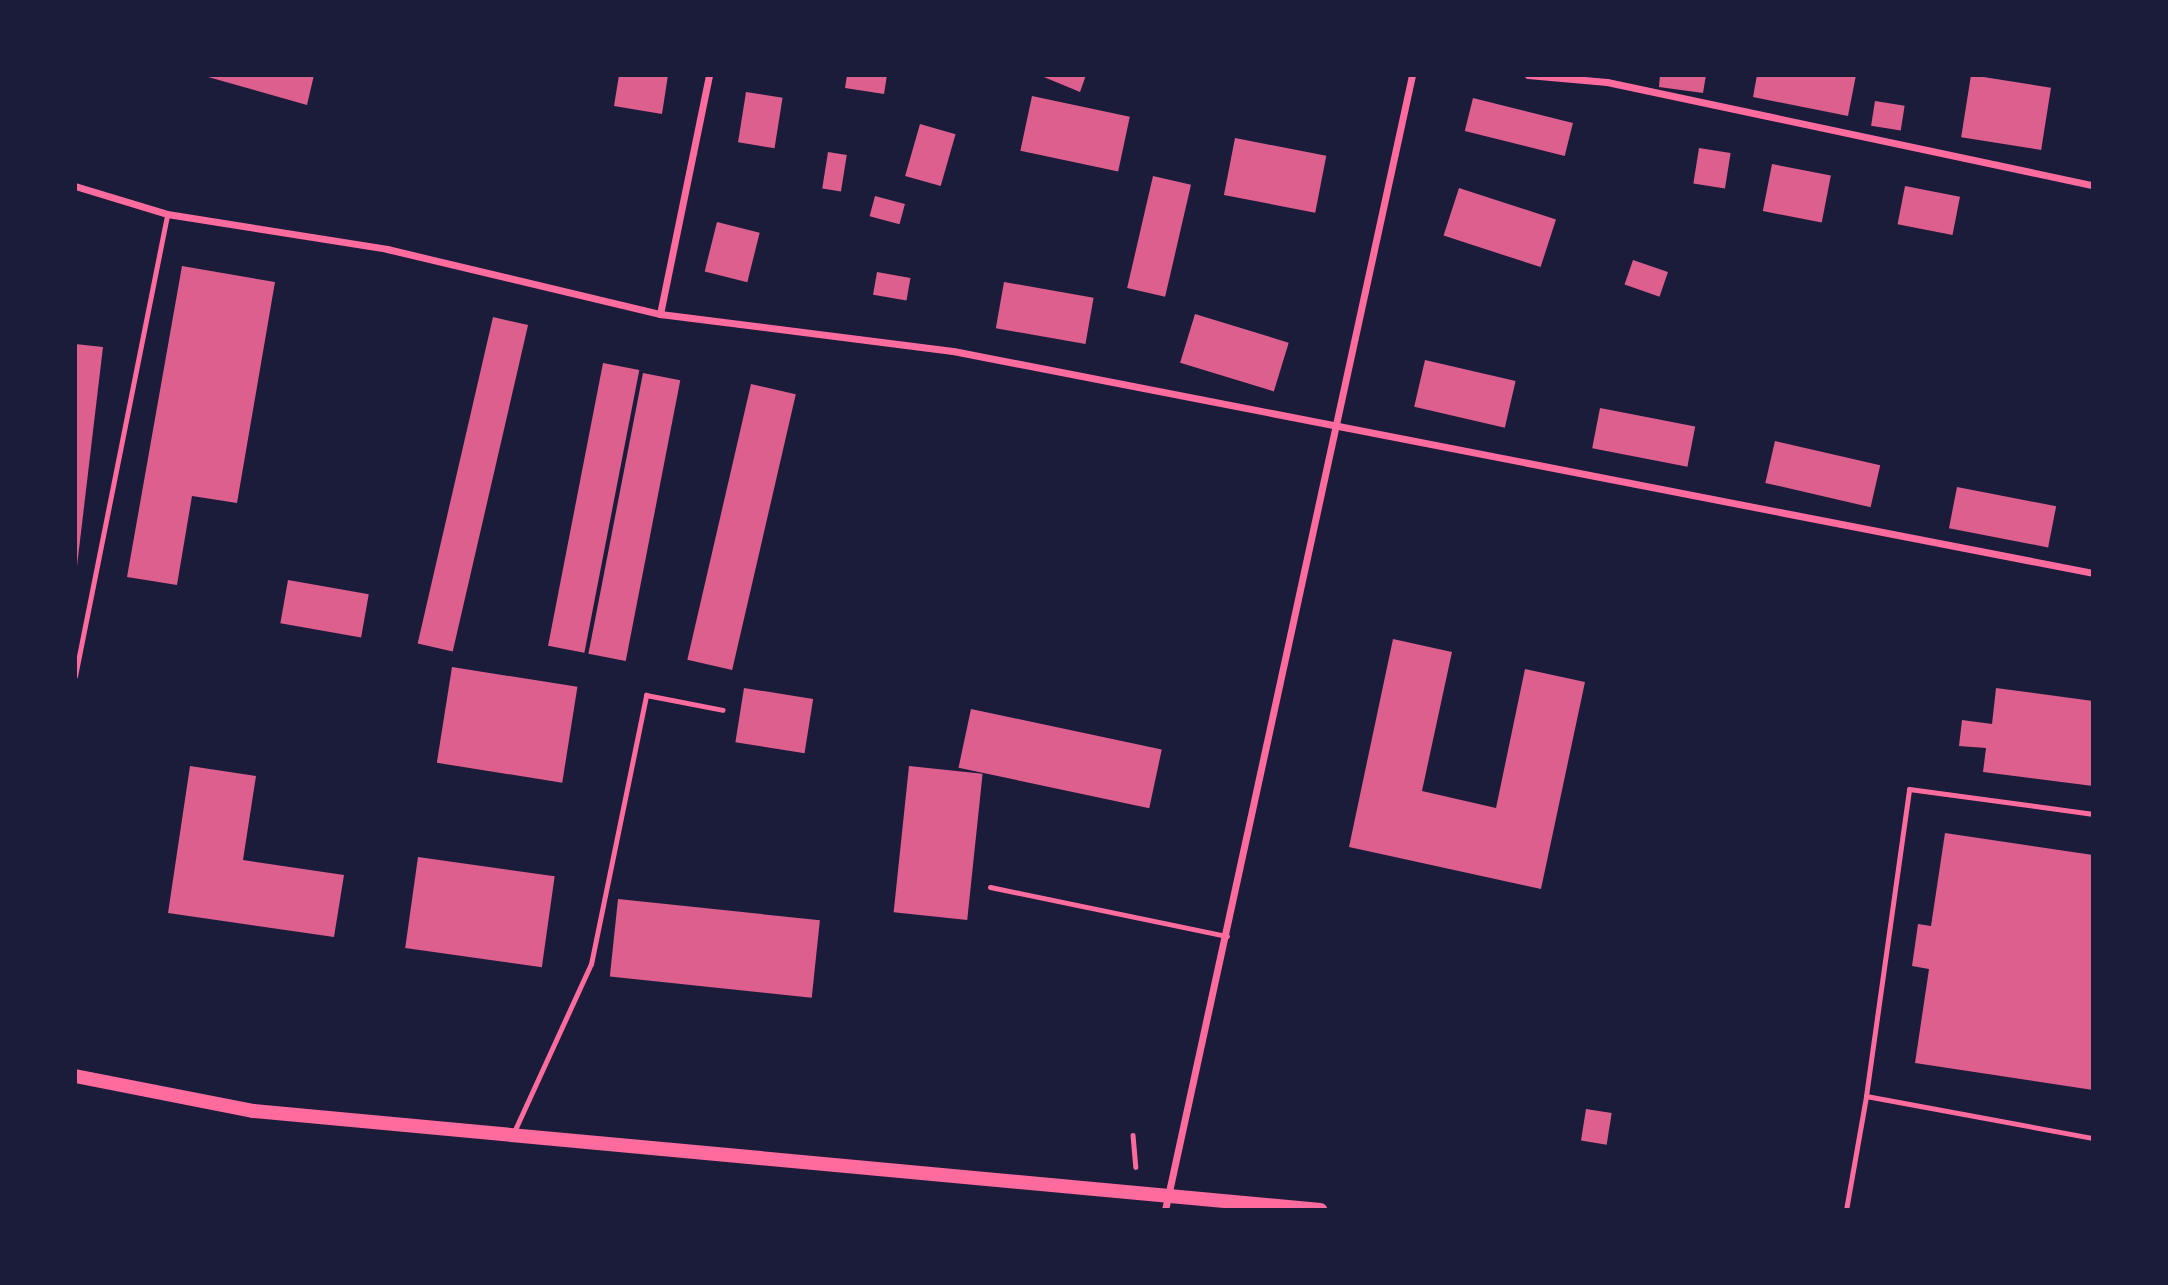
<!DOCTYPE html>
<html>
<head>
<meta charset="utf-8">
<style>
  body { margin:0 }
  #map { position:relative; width:2168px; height:1285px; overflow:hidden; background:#1b1b3a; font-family:"Libre Baskerville",serif }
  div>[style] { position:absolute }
  .building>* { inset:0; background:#dd5f8e; transform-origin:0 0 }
  .path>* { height:4.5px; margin:-2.25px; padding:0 2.25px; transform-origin:2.25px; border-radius:2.25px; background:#ff6b9d }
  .service>* { height:5px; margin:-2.5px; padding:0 2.5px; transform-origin:2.5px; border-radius:2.5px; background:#ff6b9d }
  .minor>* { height:7px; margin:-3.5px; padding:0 3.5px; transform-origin:3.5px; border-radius:3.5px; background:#ff6b9d }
  .secondary>* { height:14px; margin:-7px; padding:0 7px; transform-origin:7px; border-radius:7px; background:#ff6b9d }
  span { translate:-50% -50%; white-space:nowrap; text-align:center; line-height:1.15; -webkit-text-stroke:5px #1b1b3a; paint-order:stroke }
  .frame { position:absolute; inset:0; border:77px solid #1b1b3a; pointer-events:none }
</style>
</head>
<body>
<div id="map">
  <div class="building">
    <i style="clip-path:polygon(201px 75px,314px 75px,307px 105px)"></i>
    <i style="clip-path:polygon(619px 75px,668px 75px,662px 114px,614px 106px)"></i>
    <i style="clip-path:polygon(847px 75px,887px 75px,884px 94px,845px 88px)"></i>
    <i style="clip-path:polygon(1039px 75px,1086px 75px,1080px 92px)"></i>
    <i style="clip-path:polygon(1660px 75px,1706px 75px,1703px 93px,1659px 87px)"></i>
    <i style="clip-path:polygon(1757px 75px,1856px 75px,1848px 116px,1753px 97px)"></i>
    <i style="left:1971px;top:75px;width:81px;height:63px;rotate:9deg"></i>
    <i style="left:746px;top:92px;width:37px;height:51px;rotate:9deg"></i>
    <i style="left:1032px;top:96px;width:100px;height:56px;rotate:12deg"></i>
    <i style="left:1473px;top:98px;width:103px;height:34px;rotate:14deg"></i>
    <i style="left:1875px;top:101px;width:30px;height:25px;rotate:9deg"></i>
    <i style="left:920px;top:124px;width:37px;height:54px;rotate:16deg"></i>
    <i style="left:1235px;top:138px;width:93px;height:58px;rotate:11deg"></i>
    <i style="left:1699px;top:148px;width:32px;height:36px;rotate:9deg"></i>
    <i style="left:828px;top:152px;width:19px;height:37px;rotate:9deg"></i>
    <i style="left:1772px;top:164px;width:60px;height:48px;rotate:11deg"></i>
    <i style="left:1153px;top:176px;width:39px;height:115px;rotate:13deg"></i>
    <i style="left:1905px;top:186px;width:56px;height:39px;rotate:11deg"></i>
    <i style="left:1459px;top:188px;width:102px;height:50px;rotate:18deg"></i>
    <i style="left:875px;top:196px;width:31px;height:21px;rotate:15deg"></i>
    <i style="left:717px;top:222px;width:44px;height:51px;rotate:14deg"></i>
    <i style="left:1633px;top:260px;width:37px;height:26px;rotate:19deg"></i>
    <i style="clip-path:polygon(182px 266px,275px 282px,237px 503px,192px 496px,177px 585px,127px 577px)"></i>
    <i style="left:877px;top:272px;width:34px;height:23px;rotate:10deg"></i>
    <i style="left:1004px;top:282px;width:91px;height:47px;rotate:10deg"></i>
    <i style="left:1195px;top:314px;width:98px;height:51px;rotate:17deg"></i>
    <i style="left:493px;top:317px;width:36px;height:335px;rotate:13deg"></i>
    <i style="clip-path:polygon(75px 344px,103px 347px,77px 566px,75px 566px)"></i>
    <i style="left:1425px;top:360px;width:93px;height:48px;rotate:13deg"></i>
    <i style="left:603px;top:363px;width:37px;height:288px;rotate:11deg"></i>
    <i style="left:643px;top:373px;width:38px;height:286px;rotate:11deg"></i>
    <i style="left:751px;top:384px;width:46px;height:283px;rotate:13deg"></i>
    <i style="left:1600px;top:408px;width:97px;height:41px;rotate:11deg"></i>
    <i style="left:1775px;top:441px;width:108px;height:43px;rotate:13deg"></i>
    <i style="left:1957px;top:487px;width:101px;height:42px;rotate:11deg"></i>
    <i style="left:288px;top:580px;width:82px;height:44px;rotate:10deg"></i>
    <i style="clip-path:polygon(1393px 639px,1452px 652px,1422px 791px,1496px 808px,1525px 669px,1585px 682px,1541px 889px,1349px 847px)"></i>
    <i style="left:452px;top:667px;width:127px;height:97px;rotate:9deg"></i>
    <i style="left:744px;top:688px;width:70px;height:55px;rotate:9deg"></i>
    <i style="clip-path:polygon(1996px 688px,2093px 701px,2093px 786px,1983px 772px,1986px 748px,1959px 746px,1962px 720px,1992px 724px)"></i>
    <i style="left:971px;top:709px;width:195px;height:60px;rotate:12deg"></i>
    <i style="clip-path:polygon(190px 766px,256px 776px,243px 860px,344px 875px,334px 937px,168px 913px)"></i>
    <i style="left:909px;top:766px;width:74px;height:147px;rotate:6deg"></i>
    <i style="clip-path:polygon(1945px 833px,2093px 855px,2093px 1090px,1915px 1063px,1929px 969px,1912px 966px,1918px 924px,1931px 926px)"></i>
    <i style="left:418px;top:857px;width:138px;height:92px;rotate:8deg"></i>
    <i style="left:618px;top:899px;width:203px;height:78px;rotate:6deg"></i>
    <i style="left:1586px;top:1109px;width:26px;height:32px;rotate:9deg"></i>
  </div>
  <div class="path">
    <i style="left:1133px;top:1135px;width:32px;rotate:85deg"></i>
  </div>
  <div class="service">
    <i style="left:75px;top:676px;width:471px;rotate:-78.7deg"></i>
    <i style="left:990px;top:887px;width:242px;rotate:11.7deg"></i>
    <i style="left:1866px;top:1096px;width:310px;rotate:-82deg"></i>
    <i style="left:1909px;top:789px;width:186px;rotate:7.7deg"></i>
    <i style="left:513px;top:1134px;width:187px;rotate:-65.4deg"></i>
    <i style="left:591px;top:964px;width:275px;rotate:-78.4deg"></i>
    <i style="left:646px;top:695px;width:78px;rotate:11deg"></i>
    <i style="left:1846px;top:1210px;width:116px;rotate:-80deg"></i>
    <i style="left:1866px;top:1096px;width:231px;rotate:10.5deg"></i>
  </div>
  <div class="minor">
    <i style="left:1528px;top:75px;width:79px;rotate:5.1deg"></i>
    <i style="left:1607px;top:82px;width:497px;rotate:12deg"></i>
    <i style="left:75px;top:186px;width:96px;rotate:16.9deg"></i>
    <i style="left:167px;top:214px;width:223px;rotate:9deg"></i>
    <i style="left:387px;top:249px;width:281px;rotate:13.4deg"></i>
    <i style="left:660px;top:314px;width:295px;rotate:7.2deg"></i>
    <i style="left:953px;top:351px;width:1161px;rotate:11.02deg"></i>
    <i style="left:660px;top:314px;width:244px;rotate:-78.4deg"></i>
    <i style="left:1165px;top:1210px;width:1162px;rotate:-77.72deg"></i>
  </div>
  <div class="secondary">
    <i style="left:75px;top:1076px;width:181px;rotate:11.1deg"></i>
    <i style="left:253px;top:1111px;width:1072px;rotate:5.3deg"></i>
  </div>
  <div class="frame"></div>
</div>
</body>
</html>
